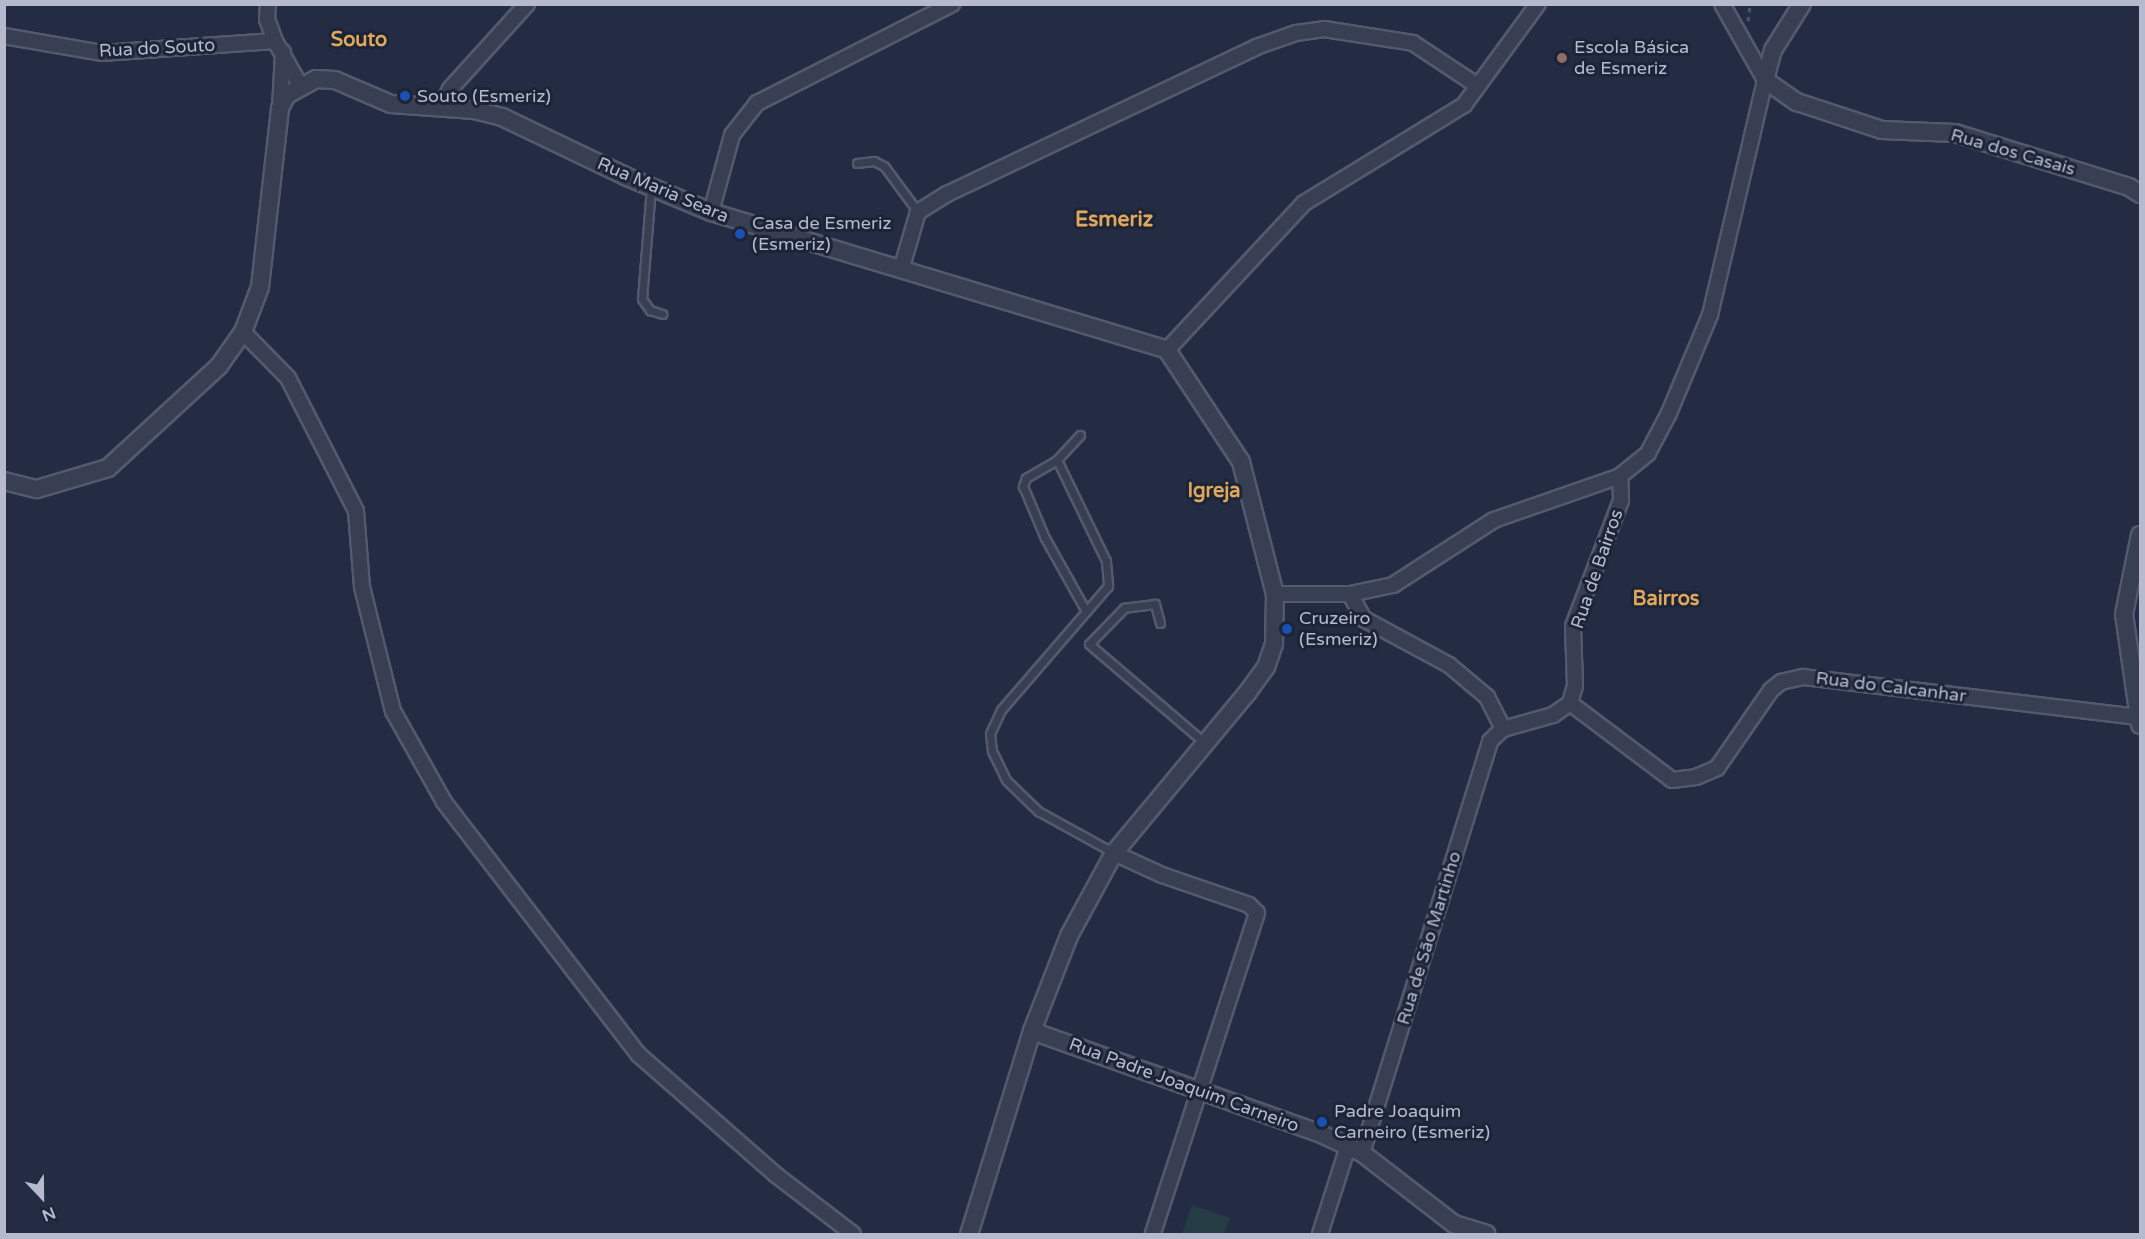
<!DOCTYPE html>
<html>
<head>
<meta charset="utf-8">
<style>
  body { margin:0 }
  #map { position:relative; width:2145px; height:1239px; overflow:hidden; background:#232c43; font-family:"Varela Round",sans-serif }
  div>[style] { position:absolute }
  .green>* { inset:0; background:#253c44 }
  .path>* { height:3px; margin-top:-1.5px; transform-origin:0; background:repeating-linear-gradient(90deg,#435961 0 4.5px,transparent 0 9px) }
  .roads { filter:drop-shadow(2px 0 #535a6d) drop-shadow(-2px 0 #535a6d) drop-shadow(0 2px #535a6d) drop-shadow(0 -2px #535a6d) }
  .service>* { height:7px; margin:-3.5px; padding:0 3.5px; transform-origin:3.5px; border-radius:3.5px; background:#383f53 }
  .minor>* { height:14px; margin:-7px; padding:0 7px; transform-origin:7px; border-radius:7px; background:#383f53 }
  .tertiary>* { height:16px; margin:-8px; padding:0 8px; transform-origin:8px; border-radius:8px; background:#383f53 }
  .dots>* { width:16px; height:16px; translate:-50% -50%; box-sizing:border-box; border:3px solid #1c2438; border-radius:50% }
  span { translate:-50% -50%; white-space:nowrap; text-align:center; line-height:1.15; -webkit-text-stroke:6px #1c2438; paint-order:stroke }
  .street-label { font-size:18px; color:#b5bbcd }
  .poi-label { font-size:18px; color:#b5bbcd }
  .left { translate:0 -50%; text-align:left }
  .neighbourhood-label { font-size:20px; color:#e1a85b; font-weight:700 }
  .quarter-label { font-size:21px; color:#e1a85b; font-weight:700 }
  .frame { position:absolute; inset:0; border:6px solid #b5bbcd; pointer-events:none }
  .north { position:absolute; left:12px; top:1167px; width:60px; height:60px; -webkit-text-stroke:4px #1c2438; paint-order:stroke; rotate:158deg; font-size:16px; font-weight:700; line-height:24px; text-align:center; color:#b5bbcd }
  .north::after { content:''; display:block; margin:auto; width:21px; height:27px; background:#b5bbcd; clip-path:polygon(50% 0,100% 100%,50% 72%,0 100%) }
</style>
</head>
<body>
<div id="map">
  <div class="green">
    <i style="clip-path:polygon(1192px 1205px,1230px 1218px,1224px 1234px,1182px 1234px)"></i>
  </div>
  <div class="path">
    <i style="left:1748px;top:21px;width:17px;rotate:-83deg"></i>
  </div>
  <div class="roads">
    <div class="service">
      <i style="left:857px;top:163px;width:17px;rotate:-7deg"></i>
      <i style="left:874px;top:161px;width:11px;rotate:27deg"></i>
      <i style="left:884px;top:166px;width:57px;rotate:53.5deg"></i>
      <i style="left:651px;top:187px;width:112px;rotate:94.6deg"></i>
      <i style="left:642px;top:299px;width:14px;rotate:54deg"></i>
      <i style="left:650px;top:310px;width:13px;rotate:18deg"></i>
      <i style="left:1080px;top:435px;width:34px;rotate:133deg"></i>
      <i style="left:1057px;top:460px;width:36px;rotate:150deg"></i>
      <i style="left:1026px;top:478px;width:9px;rotate:111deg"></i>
      <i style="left:1023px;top:486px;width:56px;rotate:67.1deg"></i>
      <i style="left:1045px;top:538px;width:84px;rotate:60.7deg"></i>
      <i style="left:1057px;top:460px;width:112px;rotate:64.1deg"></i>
      <i style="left:1106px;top:561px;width:25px;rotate:85deg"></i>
      <i style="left:1108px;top:586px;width:164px;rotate:130.8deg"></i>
      <i style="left:1001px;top:710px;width:26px;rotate:115deg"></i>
      <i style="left:990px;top:734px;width:17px;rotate:83deg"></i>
      <i style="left:992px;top:751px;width:32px;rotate:64deg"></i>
      <i style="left:1006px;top:780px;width:45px;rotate:44.1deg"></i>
      <i style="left:1038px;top:811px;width:87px;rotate:28.9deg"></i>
      <i style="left:1160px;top:623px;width:20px;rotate:-105deg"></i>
      <i style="left:1155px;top:604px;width:31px;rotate:173deg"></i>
      <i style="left:1124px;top:608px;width:50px;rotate:134.2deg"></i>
      <i style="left:1089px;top:644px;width:153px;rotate:40.5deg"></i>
    </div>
    <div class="minor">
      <i style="left:268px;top:4px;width:15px;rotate:94deg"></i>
      <i style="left:267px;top:19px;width:23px;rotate:70deg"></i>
      <i style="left:275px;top:41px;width:51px;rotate:60.4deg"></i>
      <i style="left:4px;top:36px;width:99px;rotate:9.8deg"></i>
      <i style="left:102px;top:53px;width:173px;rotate:-4deg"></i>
      <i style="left:441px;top:107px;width:20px;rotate:-63deg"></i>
      <i style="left:450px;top:89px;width:115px;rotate:-47.8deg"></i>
      <i style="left:280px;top:108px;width:56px;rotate:-86.9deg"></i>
      <i style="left:711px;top:212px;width:80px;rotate:-74.7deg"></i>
      <i style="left:732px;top:135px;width:41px;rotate:-52deg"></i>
      <i style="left:757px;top:103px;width:219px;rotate:-26.9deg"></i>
      <i style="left:901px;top:270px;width:60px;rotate:-73.7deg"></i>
      <i style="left:918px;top:212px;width:34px;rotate:-32deg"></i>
      <i style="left:947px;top:194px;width:342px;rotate:-25.4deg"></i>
      <i style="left:1256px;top:47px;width:42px;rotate:-19.3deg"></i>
      <i style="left:1296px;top:33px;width:28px;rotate:-8deg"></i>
      <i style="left:1324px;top:29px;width:90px;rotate:8.9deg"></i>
      <i style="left:1413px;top:43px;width:78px;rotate:33.5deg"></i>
      <i style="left:243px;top:332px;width:64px;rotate:45.6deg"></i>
      <i style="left:288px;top:378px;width:149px;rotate:62.9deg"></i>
      <i style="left:356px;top:511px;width:76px;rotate:85.5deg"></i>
      <i style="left:362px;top:587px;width:128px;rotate:76deg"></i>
      <i style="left:393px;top:711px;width:104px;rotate:60.7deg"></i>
      <i style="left:444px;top:802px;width:319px;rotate:52.4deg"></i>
      <i style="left:639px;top:1055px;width:182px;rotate:41.2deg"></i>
      <i style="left:776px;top:1175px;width:97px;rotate:37.5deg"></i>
      <i style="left:1167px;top:350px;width:201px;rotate:-47deg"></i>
      <i style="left:1304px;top:203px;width:188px;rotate:-31.5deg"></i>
      <i style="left:1464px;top:105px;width:125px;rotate:-53.8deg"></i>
      <i style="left:1275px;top:594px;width:75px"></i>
      <i style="left:1350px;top:594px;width:44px;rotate:-11.8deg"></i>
      <i style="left:1393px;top:585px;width:120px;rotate:-32.8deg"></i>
      <i style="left:1494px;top:520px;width:133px;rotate:-19.2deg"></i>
      <i style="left:1620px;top:476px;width:36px;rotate:-39deg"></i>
      <i style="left:1648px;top:453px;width:45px;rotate:-62.3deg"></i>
      <i style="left:1669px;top:413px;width:106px;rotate:-67.3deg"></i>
      <i style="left:1710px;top:315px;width:241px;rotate:-76.8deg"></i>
      <i style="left:1765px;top:80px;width:87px;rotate:-119.5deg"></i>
      <i style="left:1350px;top:594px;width:29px;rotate:61deg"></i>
      <i style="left:1364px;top:619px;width:97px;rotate:28.4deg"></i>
      <i style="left:1449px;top:665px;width:50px;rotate:40.1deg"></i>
      <i style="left:1487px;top:697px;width:36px;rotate:63deg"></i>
      <i style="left:1570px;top:703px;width:128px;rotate:37deg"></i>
      <i style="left:1672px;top:780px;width:24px;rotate:-7deg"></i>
      <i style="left:1696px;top:777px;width:23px;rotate:-23deg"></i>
      <i style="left:1717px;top:768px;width:95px;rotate:-55.3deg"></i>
      <i style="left:1771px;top:690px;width:13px;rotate:-39deg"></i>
      <i style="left:1781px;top:682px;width:23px;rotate:-13deg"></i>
      <i style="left:1803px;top:677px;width:337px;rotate:6.8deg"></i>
      <i style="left:1114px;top:853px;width:53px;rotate:24.6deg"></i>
      <i style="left:1162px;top:875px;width:92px;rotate:19deg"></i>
      <i style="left:1249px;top:905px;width:11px;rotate:45deg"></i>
      <i style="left:1257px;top:913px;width:337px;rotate:108deg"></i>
      <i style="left:1362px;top:1153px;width:431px;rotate:-72.7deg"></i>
      <i style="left:1490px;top:741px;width:18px;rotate:-43deg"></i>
      <i style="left:1503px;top:729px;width:52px;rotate:-15.6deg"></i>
      <i style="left:1553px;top:715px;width:21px;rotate:-35deg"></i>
      <i style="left:1570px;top:703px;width:18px;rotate:-74deg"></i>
      <i style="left:1575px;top:686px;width:60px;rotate:-91.9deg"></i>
      <i style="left:1573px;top:626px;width:135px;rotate:-69.1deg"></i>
      <i style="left:1621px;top:500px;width:24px;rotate:-92deg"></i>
      <i style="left:1320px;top:1234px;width:92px;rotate:-72.3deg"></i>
    </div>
    <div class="tertiary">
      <i style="left:1802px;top:4px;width:54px;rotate:122.2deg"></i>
      <i style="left:1773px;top:50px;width:31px;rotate:105deg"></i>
      <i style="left:1765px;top:80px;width:39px;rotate:35deg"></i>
      <i style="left:1797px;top:102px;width:89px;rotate:18.2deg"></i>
      <i style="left:1882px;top:130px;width:73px;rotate:2.4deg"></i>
      <i style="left:1955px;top:133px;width:182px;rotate:17.2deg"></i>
      <i style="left:2129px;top:187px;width:13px;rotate:32deg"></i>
      <i style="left:4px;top:481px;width:34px;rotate:14deg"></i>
      <i style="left:37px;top:489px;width:74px;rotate:-16.5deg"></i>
      <i style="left:108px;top:468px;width:151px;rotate:-42.6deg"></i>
      <i style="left:219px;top:366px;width:42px;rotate:-54.8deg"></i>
      <i style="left:243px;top:332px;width:48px;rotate:-69.3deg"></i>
      <i style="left:260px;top:287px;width:180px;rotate:-83.6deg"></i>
      <i style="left:280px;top:108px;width:15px;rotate:-62deg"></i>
      <i style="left:287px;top:95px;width:33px;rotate:-29deg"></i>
      <i style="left:316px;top:79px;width:19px;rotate:3deg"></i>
      <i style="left:335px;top:80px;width:61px;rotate:23.2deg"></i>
      <i style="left:391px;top:104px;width:83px;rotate:4.1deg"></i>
      <i style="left:474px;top:110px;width:29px;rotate:14deg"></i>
      <i style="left:502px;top:117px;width:139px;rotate:25.6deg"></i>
      <i style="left:627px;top:177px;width:91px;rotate:22.6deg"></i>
      <i style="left:711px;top:212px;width:476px;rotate:16.8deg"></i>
      <i style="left:1167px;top:350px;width:134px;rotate:56.5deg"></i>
      <i style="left:1241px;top:462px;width:136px;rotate:75.6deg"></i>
      <i style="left:1275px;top:594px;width:50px;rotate:91.1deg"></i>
      <i style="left:1274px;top:644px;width:24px;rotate:109deg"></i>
      <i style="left:1266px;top:667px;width:32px;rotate:126deg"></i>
      <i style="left:1247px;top:693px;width:208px;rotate:129.7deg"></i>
      <i style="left:1114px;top:853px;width:94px;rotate:118.5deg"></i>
      <i style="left:1069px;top:936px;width:102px;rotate:111.3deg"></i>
      <i style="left:1032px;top:1031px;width:213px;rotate:107.2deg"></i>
      <i style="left:2140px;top:535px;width:81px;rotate:101.4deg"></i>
      <i style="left:2124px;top:614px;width:112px;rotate:81.8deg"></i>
      <i style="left:1032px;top:1031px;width:305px;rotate:19.6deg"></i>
      <i style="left:1319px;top:1133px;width:47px;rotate:24.9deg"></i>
      <i style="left:1362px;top:1153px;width:116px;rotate:37.7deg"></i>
      <i style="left:1454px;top:1224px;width:34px;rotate:17deg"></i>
    </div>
  </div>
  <div class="dots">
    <i style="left:1562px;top:58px;background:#8d6e63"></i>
    <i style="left:405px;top:96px;background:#1a4fb4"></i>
    <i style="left:740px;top:234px;background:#1a4fb4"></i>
    <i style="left:1287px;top:629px;background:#1a4fb4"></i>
    <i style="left:1322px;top:1122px;background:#1a4fb4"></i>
  </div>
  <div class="street-label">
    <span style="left:157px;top:48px;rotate:-3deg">Rua do Souto</span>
    <span style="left:2013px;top:152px;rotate:16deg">Rua dos Casais</span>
    <span style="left:663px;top:190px;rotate:23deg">Rua Maria Seara</span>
    <span style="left:1597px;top:569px;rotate:-71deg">Rua de Bairros</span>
    <span style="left:1891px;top:687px;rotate:7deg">Rua do Calcanhar</span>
    <span style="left:1429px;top:938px;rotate:-73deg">Rua de São Martinho</span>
    <span style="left:1184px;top:1085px;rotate:20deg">Rua Padre Joaquim Carneiro</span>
  </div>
  <div class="poi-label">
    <span class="left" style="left:1574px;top:58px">Escola Básica<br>de Esmeriz</span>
    <span class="left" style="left:417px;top:96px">Souto (Esmeriz)</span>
    <span class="left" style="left:752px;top:234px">Casa de Esmeriz<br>(Esmeriz)</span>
    <span class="left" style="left:1299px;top:629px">Cruzeiro<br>(Esmeriz)</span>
    <span class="left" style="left:1334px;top:1122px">Padre Joaquim<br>Carneiro (Esmeriz)</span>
  </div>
  <div class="neighbourhood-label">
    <span style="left:359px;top:40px">Souto</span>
    <span style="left:1214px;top:491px">Igreja</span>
    <span style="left:1666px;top:599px">Bairros</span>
  </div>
  <div class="quarter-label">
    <span style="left:1114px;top:220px">Esmeriz</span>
  </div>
  <div class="frame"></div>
  <div class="north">N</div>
</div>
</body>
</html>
